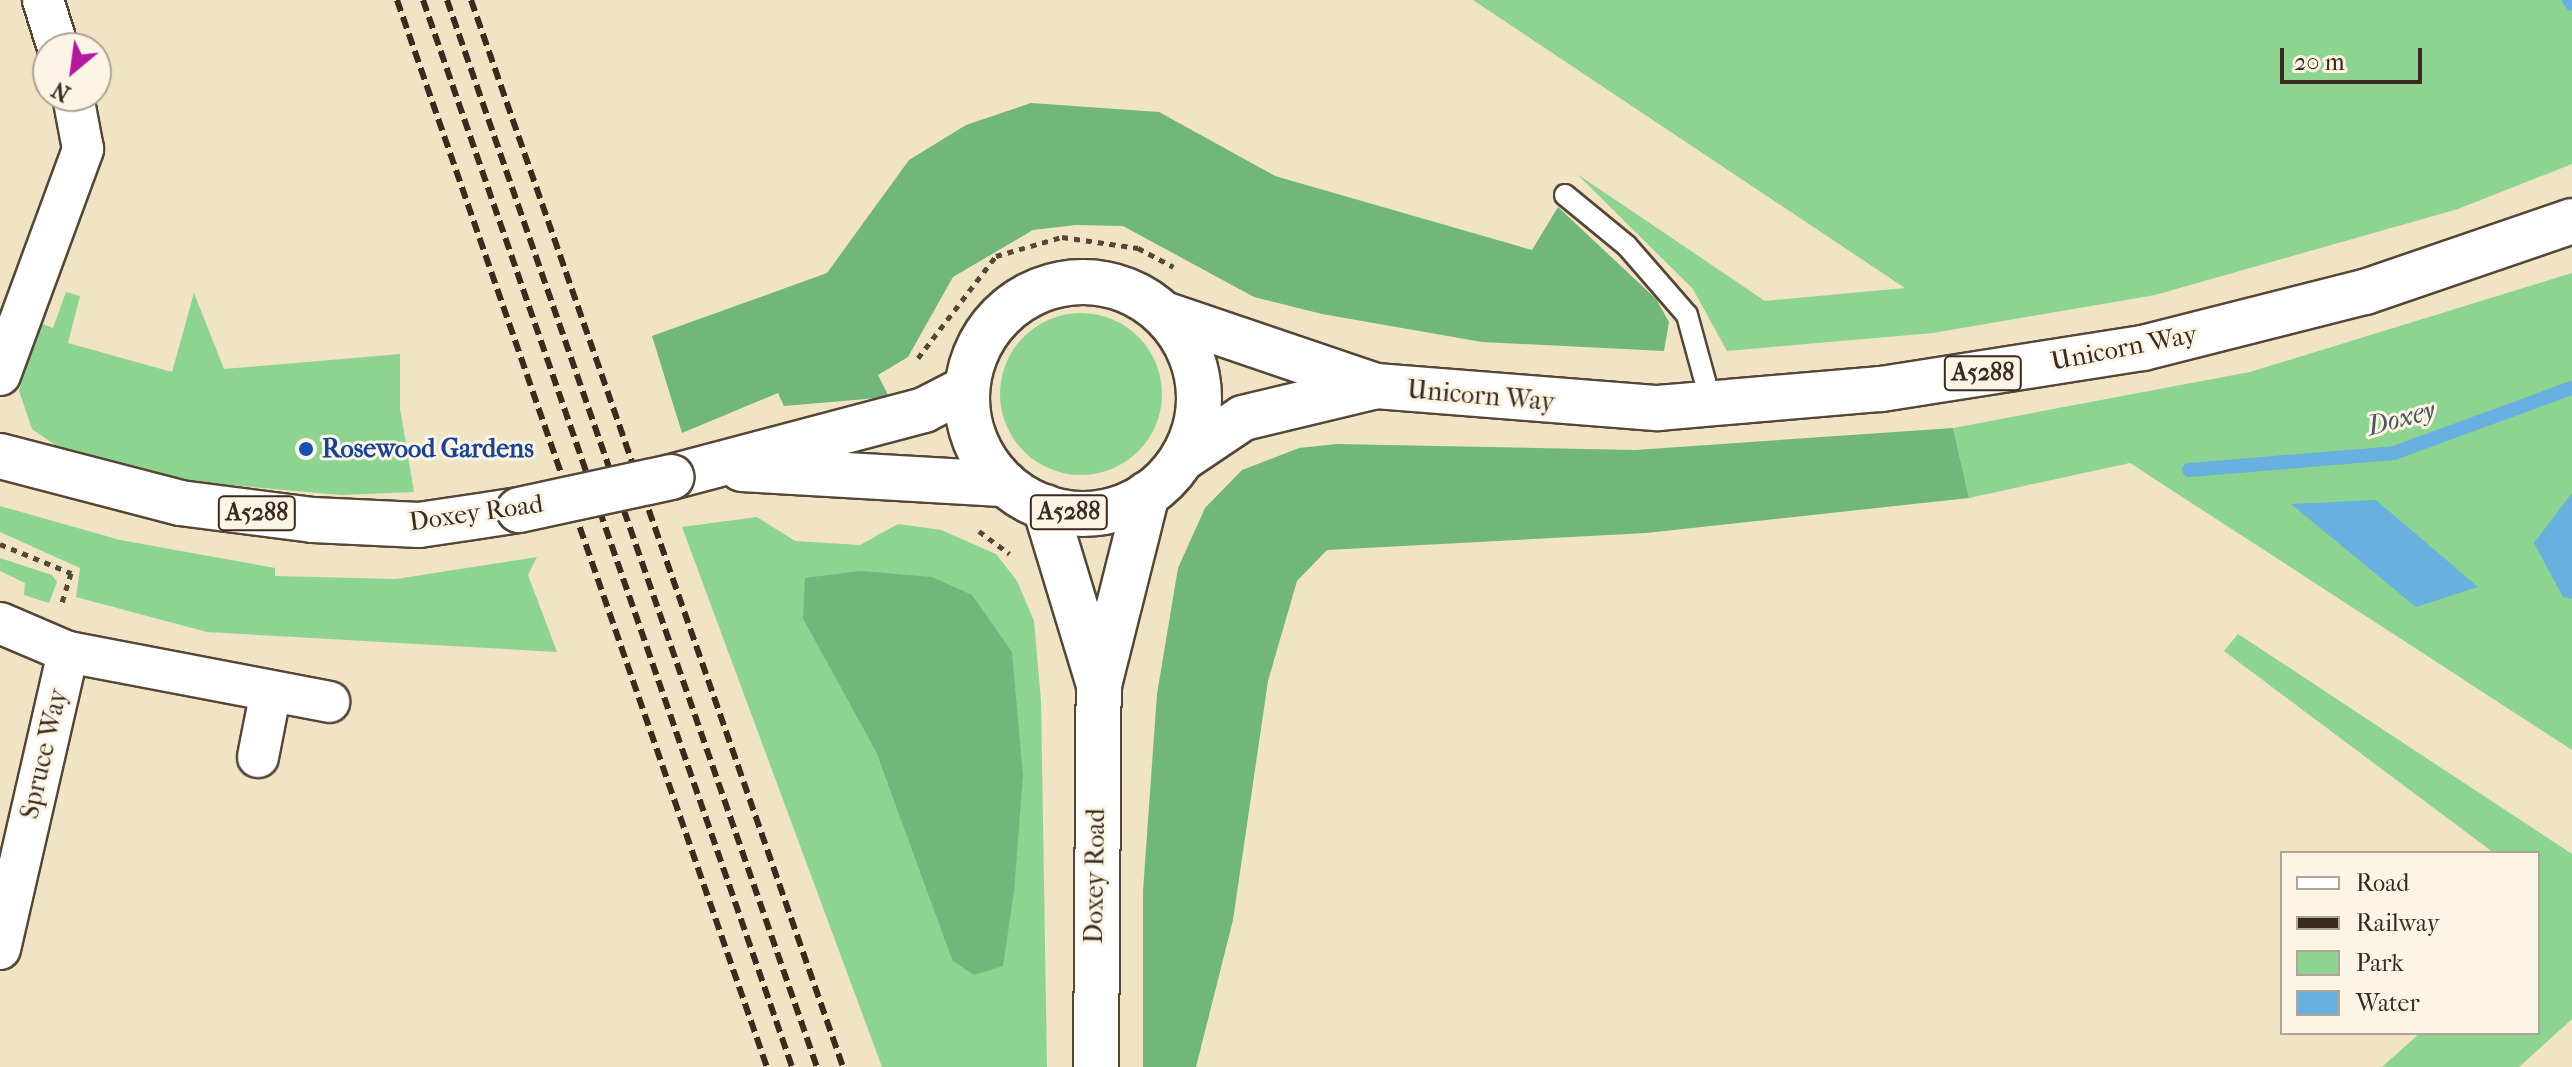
<!DOCTYPE html>
<html>
<head>
<meta charset="utf-8">
<style>
  body { margin:0 }
  #map { position:relative; width:2572px; height:1067px; overflow:hidden; background:#f0e4c5; font-family:"IM FELL French Canon",serif }
  div>[style] { position:absolute }
  .green>* { inset:0; background:#8cd48f }
  .round { border-radius:50% }
  .forest>* { inset:0; background:#71b67a }
  .water>* { inset:0; background:#68b0df }
  .stream>* { height:14px; margin:-7px; padding:0 7px; transform-origin:7px; border-radius:7px; background:#68b0df }
  .path>* { height:5px; margin-top:-2.5px; transform-origin:0; background:repeating-linear-gradient(90deg,#564637 0 6px,transparent 0 12px) }
  .roads { filter:drop-shadow(2px 0 #564637) drop-shadow(-2px 0 #564637) drop-shadow(0 2px #564637) drop-shadow(0 -2px #564637) }
  .service>* { height:20px; margin:-10px; padding:0 10px; transform-origin:10px; border-radius:10px; background:#fff }
  .minor>* { height:40px; margin:-20px; padding:0 20px; transform-origin:20px; border-radius:20px; background:#fff }
  .tertiary>* { height:44px; margin:-22px; padding:0 22px; transform-origin:22px; border-radius:22px; background:#fff }
  .primary>* { height:44px; margin:-22px; padding:0 22px; transform-origin:22px; border-radius:22px; background:#fff }
  .primary>.ring { margin:-22px; padding:0; box-sizing:content-box; background:none; border:44px solid #fff; border-radius:50% }
  .rail>* { height:6px; margin-top:-3px; transform-origin:0; background:repeating-linear-gradient(90deg,#3b2a1e 0 12px,transparent 0 18px) }
  .bridges { filter:drop-shadow(2px 0 #564637) drop-shadow(-2px 0 #564637) drop-shadow(0 2px #564637) drop-shadow(0 -2px #564637) }
  .primary-bridge>* { height:44px; margin:-22px; padding:0 22px; transform-origin:22px; border-radius:22px; background:#fff }
  .dots>* { width:22px; height:22px; translate:-50% -50%; box-sizing:border-box; border:4px solid #fcf5e5; border-radius:50% }
  span { translate:-50% -50%; white-space:nowrap; text-align:center; line-height:1.15; -webkit-text-stroke:6px #fcf5e5; paint-order:stroke }
  .shield-label span { padding:2px 6px; background:#fcf5e5; border:2px solid; border-radius:6px; -webkit-text-stroke-width:0 }
  .shield-label { font-size:24px; color:#3b2a1e; font-weight:700 }
  .street-label { font-size:26px; color:#3b2a1e }
  .transit-label { font-size:26px; color:#164399; font-weight:700 }
  .left { translate:0 -50%; text-align:left }
  .water-label { font-size:28px; color:#4b5962; font-style:italic }
  .legend { position:absolute; left:2280px; top:851px; width:260px; height:184px; box-sizing:border-box; background:#fcf5e5; border:2px solid #afa495; margin:0; padding:10px 14px; list-style:none; font-size:24px; color:#3b2a1e }
  .legend li { display:flex; align-items:center; gap:16px; height:40px }
  .legend b { width:40px; border:2px solid #afa495 }
  .north { position:absolute; left:32px; top:32px; width:80px; height:80px; box-sizing:border-box; background:#fcf5e5; border:2px solid #afa495; border-radius:50%; rotate:209deg; font-size:22px; font-weight:700; line-height:32px; text-align:center; color:#3b2a1e }
  .north::after { content:''; display:block; margin:auto; width:28px; height:36px; background:#b5179e; clip-path:polygon(50% 0,100% 100%,50% 72%,0 100%) }
  .scale { position:absolute; left:2280px; top:48px; width:142px; height:36px; box-sizing:border-box; border:4px solid #3b2a1e; border-top:0; padding-left:10px; font-size:24px; line-height:28px; white-space:nowrap; color:#3b2a1e; -webkit-text-stroke:6px #fcf5e5; paint-order:stroke }
</style>
</head>
<body>
<div id="map">
  <div class="green">
    <i style="clip-path:polygon(1473px 0,2572px 0,2572px 164px,2458px 209px,2155px 295px,1933px 333px,1727px 351px,1693px 289px,1577px 174px,1765px 301px,1905px 288px)"></i>
    <i style="clip-path:polygon(2572px 273px,2572px 750px,2130px 463px,1969px 498px,1953px 428px,2250px 372px)"></i>
    <i style="clip-path:polygon(66px 292px,80px 296px,68px 343px,172px 372px,194px 293px,224px 369px,400px 354px,400px 408px,414px 492px,341px 495px,185px 481px,58px 447px,32px 429px,19px 391px,37px 322px,53px 328px)"></i>
    <i class="round" style="left:1000px;top:313px;width:162px;height:162px"></i>
    <i style="clip-path:polygon(0 506px,120px 540px,275px 568px,275px 576px,396px 579px,537px 557px,528px 575px,557px 652px,207px 632px,76px 597px,80px 568px,0 532px)"></i>
    <i style="clip-path:polygon(evenodd,757px 517px,795px 541px,860px 545px,898px 524px,941px 530px,996px 554px,1017px 581px,1034px 621px,1041px 701px,1047px 1067px,882px 1067px,682px 527px,757px 517px,803px 619px,1023px 776px,1003px 965px,952px 960px,876px 752px,803px 619px)"></i>
    <i style="clip-path:polygon(0 558px,52px 575px,57px 582px,49px 603px,24px 595px,25px 583px,0 571px)"></i>
    <i style="clip-path:polygon(2238px 634px,2572px 854px,2572px 1019px,2519px 1067px,2382px 1067px,2420px 1033px,2538px 1033px,2538px 853px,2494px 853px,2224px 651px)"></i>
  </div>
  <div class="forest">
    <i style="clip-path:polygon(1031px 103px,1159px 112px,1275px 176px,1532px 250px,1558px 207px,1656px 299px,1669px 322px,1664px 351px,1482px 342px,1322px 314px,1254px 297px,1123px 226px,1076px 225px,1033px 230px,953px 277px,908px 357px,878px 375px,889px 397px,784px 406px,778px 393px,682px 433px,652px 336px,827px 273px,909px 160px,966px 125px)"></i>
    <i style="clip-path:polygon(1953px 428px,1969px 498px,1646px 533px,1327px 550px,1297px 581px,1268px 681px,1233px 920px,1196px 1067px,1143px 1067px,1143px 891px,1157px 694px,1178px 568px,1205px 508px,1242px 470px,1299px 448px,1337px 444px,1635px 450px)"></i>
    <i style="clip-path:polygon(861px 571px,932px 577px,972px 595px,1012px 652px,1023px 776px,1014px 891px,1003px 966px,974px 975px,952px 960px,876px 752px,803px 619px,805px 578px)"></i>
  </div>
  <div class="water">
    <i style="clip-path:polygon(2572px 493px,2572px 599px,2563px 597px,2534px 543px)"></i>
    <i style="clip-path:polygon(2376px 500px,2478px 587px,2416px 607px,2291px 504px)"></i>
  </div>
  <div class="stream">
    <i style="left:2569px;top:0;width:5px;rotate:53deg"></i>
    <i style="left:2189px;top:470px;width:206px;rotate:-4.7deg"></i>
    <i style="left:2394px;top:453px;width:189px;rotate:-20.1deg"></i>
  </div>
  <div class="path">
    <i style="left:918px;top:358px;width:128px;rotate:-52.6deg"></i>
    <i style="left:996px;top:256px;width:69px;rotate:-16.1deg"></i>
    <i style="left:1062px;top:237px;width:77px;rotate:8.2deg"></i>
    <i style="left:1138px;top:248px;width:40px;rotate:28deg"></i>
    <i style="left:979px;top:531px;width:38px;rotate:37deg"></i>
    <i style="left:0;top:544px;width:77px;rotate:22.2deg"></i>
    <i style="left:71px;top:573px;width:31px;rotate:107deg"></i>
  </div>
  <div class="roads">
    <div class="service">
      <i style="left:1565px;top:195px;width:80px;rotate:39.4deg"></i>
      <i style="left:1627px;top:246px;width:91px;rotate:49deg"></i>
      <i style="left:1687px;top:315px;width:91px;rotate:74.7deg"></i>
    </div>
    <div class="minor">
      <i style="left:43px;top:0;width:50px;rotate:72.6deg"></i>
      <i style="left:0;top:375px;width:241px;rotate:-69.8deg"></i>
      <i style="left:83px;top:149px;width:54px;rotate:-100.7deg"></i>
      <i style="left:0;top:623px;width:74px;rotate:23.1deg"></i>
      <i style="left:258px;top:757px;width:67px;rotate:-78.9deg"></i>
      <i style="left:0;top:949px;width:305px;rotate:-77.1deg"></i>
      <i style="left:68px;top:652px;width:266px;rotate:10.8deg"></i>
    </div>
    <div class="tertiary">
      <i style="left:1045px;top:507px;width:186px;rotate:73.1deg"></i>
      <i style="left:1096px;top:1067px;width:382px;rotate:-89.6deg"></i>
      <i style="left:1099px;top:685px;width:197px;rotate:-75.9deg"></i>
    </div>
    <div class="primary">
      <i class="ring" style="left:967px;top:282px;width:188px;height:188px"></i>
      <i style="left:1164px;top:314px;width:224px;rotate:18.8deg"></i>
      <i style="left:1376px;top:386px;width:283px;rotate:4.5deg"></i>
      <i style="left:1658px;top:408px;width:224px;rotate:-4.9deg"></i>
      <i style="left:1881px;top:389px;width:265px;rotate:-8.9deg"></i>
      <i style="left:2143px;top:348px;width:229px;rotate:-14.2deg"></i>
      <i style="left:2365px;top:292px;width:219px;rotate:-18.9deg"></i>
      <i style="left:0;top:456px;width:186px;rotate:14.6deg"></i>
      <i style="left:180px;top:503px;width:134px;rotate:7.3deg"></i>
      <i style="left:313px;top:520px;width:106px;rotate:2.7deg"></i>
      <i style="left:419px;top:525px;width:101px;rotate:-8.5deg"></i>
      <i style="left:1182px;top:459px;width:73px;rotate:-33.9deg"></i>
      <i style="left:1243px;top:418px;width:137px;rotate:-13.5deg"></i>
      <i style="left:742px;top:469px;width:264px;rotate:3.3deg"></i>
      <i style="left:671px;top:477px;width:262px;rotate:-14.8deg"></i>
      <i style="left:924px;top:410px;width:48px;rotate:-27.1deg"></i>
    </div>
  </div>
  <div class="rail">
    <i style="left:397px;top:0;width:1129px;rotate:70.88deg"></i>
    <i style="left:423px;top:0;width:1129px;rotate:70.92deg"></i>
    <i style="left:447px;top:0;width:1129px;rotate:70.88deg"></i>
    <i style="left:471px;top:0;width:1130px;rotate:70.78deg"></i>
  </div>
  <div class="bridges">
    <div class="primary-bridge">
      <i style="left:519px;top:510px;width:156px;rotate:-12.2deg"></i>
    </div>
  </div>
  <div class="dots">
    <i style="left:306px;top:449px;background:#1a4fb4"></i>
  </div>
  <div class="shield-label">
    <span style="left:1983px;top:373px">A5288</span>
    <span style="left:1069px;top:512px">A5288</span>
    <span style="left:257px;top:513px">A5288</span>
  </div>
  <div class="street-label">
    <span style="left:2124px;top:348px;rotate:-11deg">Unicorn Way</span>
    <span style="left:1481px;top:396px;rotate:5deg">Unicorn Way</span>
    <span style="left:476px;top:513px;rotate:-8deg">Doxey Road</span>
    <span style="left:44px;top:754px;rotate:-77deg">Spruce Way</span>
    <span style="left:1095px;top:876px;rotate:-89deg">Doxey Road</span>
  </div>
  <div class="transit-label">
    <span class="left" style="left:322px;top:449px">Rosewood Gardens</span>
  </div>
  <div class="water-label">
    <span style="left:2401px;top:418px;rotate:-15deg">Doxey</span>
  </div>
  <ul class="legend">
  <li><b style="height:10px;background:#fff"></b>Road</li>
  <li><b style="height:10px;background:#3b2a1e"></b>Railway</li>
  <li><b style="height:22px;background:#8cd48f"></b>Park</li>
  <li><b style="height:22px;background:#68b0df"></b>Water</li>
  </ul>
  <div class="north">N</div>
  <div class="scale">20 m</div>
</div>
</body>
</html>
